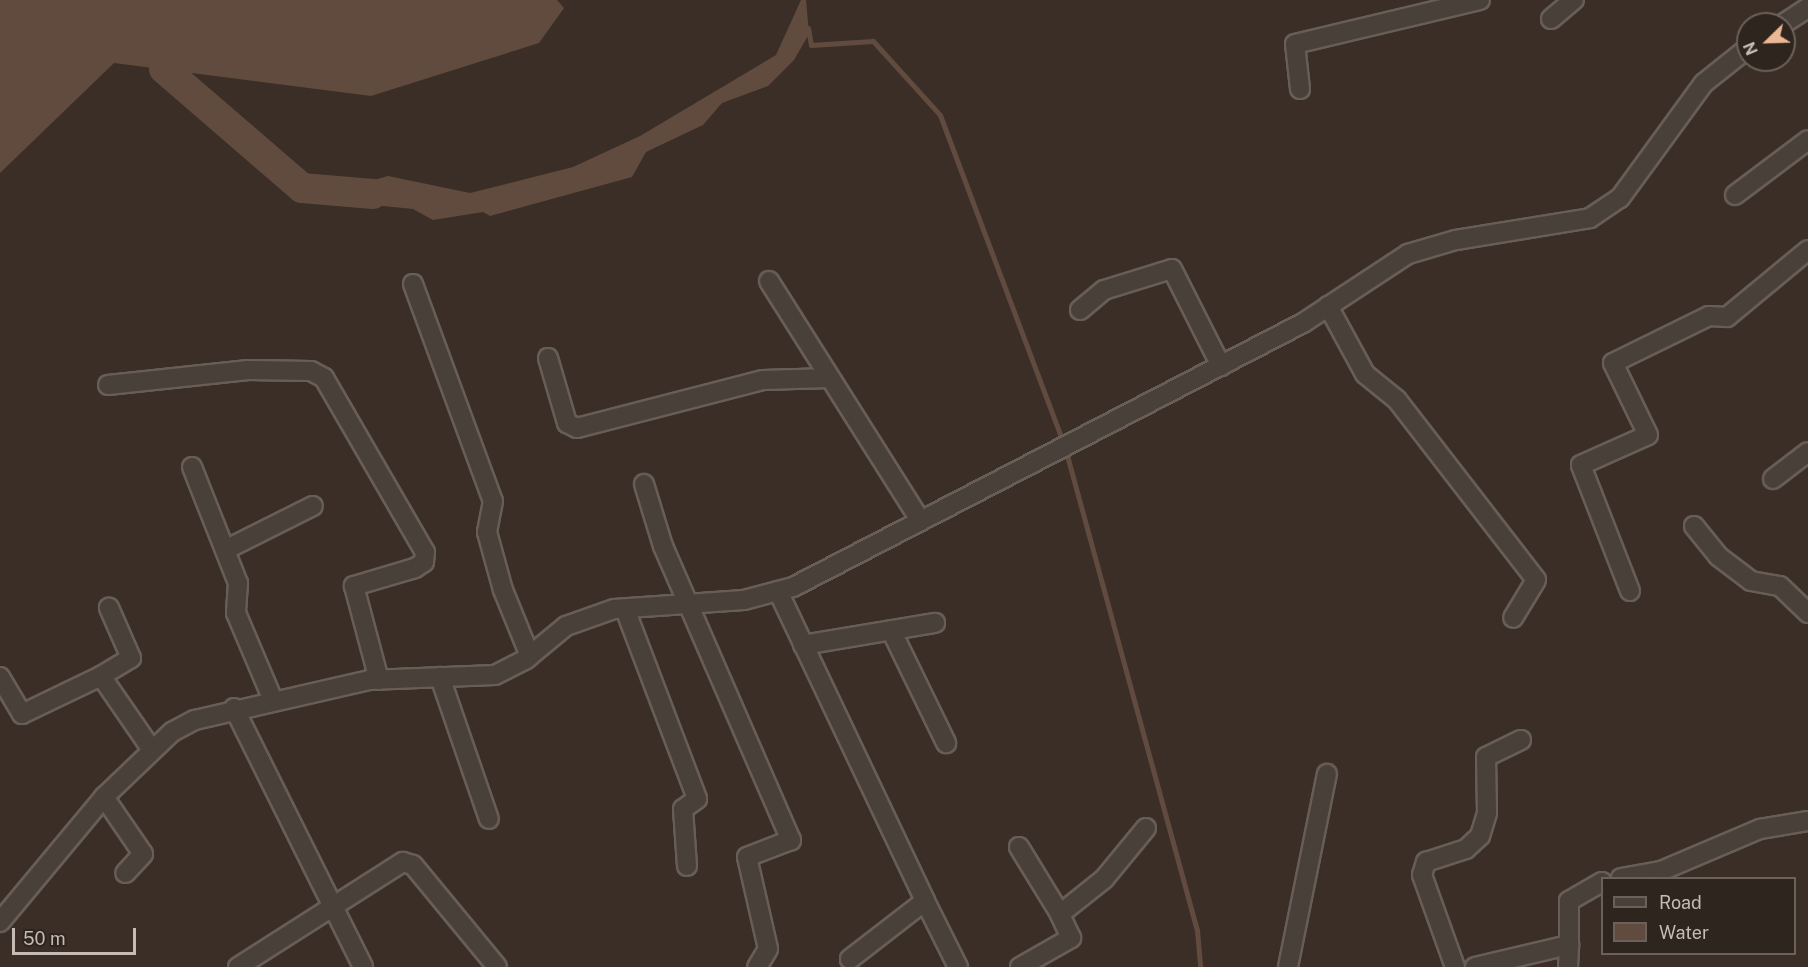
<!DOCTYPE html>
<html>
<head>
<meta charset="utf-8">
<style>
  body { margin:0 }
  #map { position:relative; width:1808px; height:967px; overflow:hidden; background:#3a2e26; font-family:"Public Sans",sans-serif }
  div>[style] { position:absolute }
  .water>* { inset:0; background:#614b3e }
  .stream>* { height:5px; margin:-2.5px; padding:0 2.5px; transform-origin:2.5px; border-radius:2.5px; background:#614b3e }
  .river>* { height:30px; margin:-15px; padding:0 15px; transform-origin:15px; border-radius:15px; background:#614b3e }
  .roads { filter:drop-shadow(2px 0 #685e58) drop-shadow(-2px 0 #685e58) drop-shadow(0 2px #685e58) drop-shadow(0 -2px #685e58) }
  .minor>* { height:18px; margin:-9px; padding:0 9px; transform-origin:9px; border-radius:9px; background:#4a403a }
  span { translate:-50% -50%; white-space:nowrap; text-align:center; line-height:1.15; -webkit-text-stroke:5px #2f251f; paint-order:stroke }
  .legend { position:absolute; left:1601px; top:877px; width:195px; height:78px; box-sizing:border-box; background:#2f251f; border:2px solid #6b615b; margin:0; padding:8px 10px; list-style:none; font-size:18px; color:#c6bcb5 }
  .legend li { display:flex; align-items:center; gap:12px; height:30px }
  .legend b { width:30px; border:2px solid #6b615b }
  .north { position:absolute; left:1736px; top:12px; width:60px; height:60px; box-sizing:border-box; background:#2f251f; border:2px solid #6b615b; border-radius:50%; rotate:247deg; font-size:16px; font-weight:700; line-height:24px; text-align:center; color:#c6bcb5 }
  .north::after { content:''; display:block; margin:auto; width:21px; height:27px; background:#ebb895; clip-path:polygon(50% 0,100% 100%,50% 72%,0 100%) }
  .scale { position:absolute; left:12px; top:928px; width:124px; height:27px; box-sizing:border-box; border:3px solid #c6bcb5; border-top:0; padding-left:8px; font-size:18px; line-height:21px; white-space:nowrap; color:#c6bcb5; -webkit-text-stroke:4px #2f251f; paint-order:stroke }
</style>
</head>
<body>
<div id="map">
  <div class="water">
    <i style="clip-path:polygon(0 0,557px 0,564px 8px,539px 43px,371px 96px,114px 63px,0 173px)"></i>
    <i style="clip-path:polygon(801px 0,806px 0,809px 34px,794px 60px,768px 86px,722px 103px,703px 125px,646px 152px,632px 177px,490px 216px,483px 212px,433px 220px,413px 209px,353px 203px,334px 191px,388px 176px,470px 193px,573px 167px,640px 136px,776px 55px)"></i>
  </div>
  <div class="stream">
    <i style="left:808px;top:28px;width:17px;rotate:80deg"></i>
    <i style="left:811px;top:45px;width:62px;rotate:-3.7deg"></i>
    <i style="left:873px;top:41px;width:100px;rotate:47.8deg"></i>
    <i style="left:940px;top:115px;width:356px;rotate:69.4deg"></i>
    <i style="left:1065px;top:448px;width:500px;rotate:74.7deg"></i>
    <i style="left:1197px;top:930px;width:37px;rotate:85deg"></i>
  </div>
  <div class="river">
    <i style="left:164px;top:69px;width:182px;rotate:40.8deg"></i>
    <i style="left:302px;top:188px;width:71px;rotate:4.8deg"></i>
  </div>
  <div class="roads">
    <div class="minor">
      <i style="left:1551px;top:19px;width:30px;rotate:-40deg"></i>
      <i style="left:1783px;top:24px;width:30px;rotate:-33deg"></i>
      <i style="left:1300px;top:89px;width:45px;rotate:-96.3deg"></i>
      <i style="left:1295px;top:44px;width:190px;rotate:-13.4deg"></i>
      <i style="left:1735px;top:195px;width:91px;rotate:-37deg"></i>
      <i style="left:769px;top:281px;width:283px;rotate:57.7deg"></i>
      <i style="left:413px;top:284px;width:231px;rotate:69.8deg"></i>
      <i style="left:493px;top:501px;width:32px;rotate:101deg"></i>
      <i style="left:487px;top:532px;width:60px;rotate:74.6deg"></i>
      <i style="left:503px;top:590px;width:71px;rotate:67.8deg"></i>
      <i style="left:1328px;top:306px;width:77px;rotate:61.4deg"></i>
      <i style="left:1365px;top:374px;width:41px;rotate:39.1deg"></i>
      <i style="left:1397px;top:400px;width:227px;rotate:52.3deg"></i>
      <i style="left:1536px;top:580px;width:44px;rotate:121.2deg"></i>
      <i style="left:1080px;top:310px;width:31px;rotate:-40deg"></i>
      <i style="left:1104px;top:290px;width:71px;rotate:-17.2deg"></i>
      <i style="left:1172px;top:269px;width:109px;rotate:63.2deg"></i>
      <i style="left:548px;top:358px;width:68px;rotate:73.7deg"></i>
      <i style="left:567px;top:423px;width:11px;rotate:27deg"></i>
      <i style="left:577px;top:428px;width:192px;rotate:-14.5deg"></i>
      <i style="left:763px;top:380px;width:67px;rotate:-1.7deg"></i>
      <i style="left:108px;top:385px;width:141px;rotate:-6.1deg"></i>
      <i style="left:248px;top:370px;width:63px;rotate:0.9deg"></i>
      <i style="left:311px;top:371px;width:15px;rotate:28deg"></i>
      <i style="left:324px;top:378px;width:201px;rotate:59.9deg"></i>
      <i style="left:425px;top:552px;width:10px;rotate:96deg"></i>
      <i style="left:424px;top:562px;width:11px;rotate:146deg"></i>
      <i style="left:415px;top:568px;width:64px;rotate:163.6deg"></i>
      <i style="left:354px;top:586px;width:97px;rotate:75.1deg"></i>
      <i style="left:192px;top:467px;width:125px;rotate:68.4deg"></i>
      <i style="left:238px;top:583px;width:30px;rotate:94deg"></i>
      <i style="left:236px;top:613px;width:95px;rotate:67deg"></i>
      <i style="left:1773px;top:479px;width:44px;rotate:-37.6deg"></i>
      <i style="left:644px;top:484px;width:65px;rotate:73deg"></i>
      <i style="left:663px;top:546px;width:321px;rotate:66.5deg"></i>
      <i style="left:791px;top:840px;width:47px;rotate:158.9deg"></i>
      <i style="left:747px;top:857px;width:94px;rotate:77.1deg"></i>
      <i style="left:768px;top:949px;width:21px;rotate:121deg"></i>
      <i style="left:1694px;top:526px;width:38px;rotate:51deg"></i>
      <i style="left:1718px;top:556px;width:41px;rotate:37.1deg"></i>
      <i style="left:1751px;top:581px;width:29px;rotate:10deg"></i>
      <i style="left:1780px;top:586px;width:39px;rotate:44deg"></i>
      <i style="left:227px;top:549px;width:96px;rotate:-26.6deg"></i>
      <i style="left:778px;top:591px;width:343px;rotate:64.6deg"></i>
      <i style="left:925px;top:901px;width:95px;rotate:142.3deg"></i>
      <i style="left:1630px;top:591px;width:135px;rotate:-111.3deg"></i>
      <i style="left:1581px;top:465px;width:73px;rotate:-24.1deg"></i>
      <i style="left:1648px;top:435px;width:80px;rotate:-115.9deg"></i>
      <i style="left:1613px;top:363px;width:107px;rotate:-26.1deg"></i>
      <i style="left:1709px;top:316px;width:18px;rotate:3deg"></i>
      <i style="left:1727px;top:317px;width:105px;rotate:-39.6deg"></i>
      <i style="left:625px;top:609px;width:203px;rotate:69.2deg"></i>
      <i style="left:697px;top:799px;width:17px;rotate:144deg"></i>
      <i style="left:683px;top:809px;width:57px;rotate:86deg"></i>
      <i style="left:891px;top:630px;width:126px;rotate:64deg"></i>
      <i style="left:803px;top:645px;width:134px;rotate:-9.5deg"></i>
      <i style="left:101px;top:676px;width:35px;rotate:-31deg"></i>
      <i style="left:131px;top:658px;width:55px;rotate:-113.7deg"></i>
      <i style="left:0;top:677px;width:43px;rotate:59.3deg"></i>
      <i style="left:22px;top:714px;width:88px;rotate:-25.7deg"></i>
      <i style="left:101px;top:676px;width:90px;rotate:55.4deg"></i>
      <i style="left:440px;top:677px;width:150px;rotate:71deg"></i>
      <i style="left:234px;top:708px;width:289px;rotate:63.5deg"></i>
      <i style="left:104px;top:797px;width:69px;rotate:55.6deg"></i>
      <i style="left:143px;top:854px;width:26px;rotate:133deg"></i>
      <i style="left:1019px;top:847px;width:79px;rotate:58.5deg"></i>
      <i style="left:1621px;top:878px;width:41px;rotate:-9.9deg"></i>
      <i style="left:1661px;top:871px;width:108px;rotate:-23deg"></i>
      <i style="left:1760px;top:829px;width:49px;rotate:-9.5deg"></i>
      <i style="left:925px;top:901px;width:74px;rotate:63.4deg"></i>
      <i style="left:0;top:922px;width:163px;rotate:-50.2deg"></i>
      <i style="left:104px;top:797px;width:94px;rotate:-43.7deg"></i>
      <i style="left:172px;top:732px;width:26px;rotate:-28deg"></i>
      <i style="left:195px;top:720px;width:179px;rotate:-12.9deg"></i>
      <i style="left:369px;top:680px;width:126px;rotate:-2.3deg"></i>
      <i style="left:495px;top:675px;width:35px;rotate:-27deg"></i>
      <i style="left:526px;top:659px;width:52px;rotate:-39.5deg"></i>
      <i style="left:566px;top:626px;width:51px;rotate:-19.5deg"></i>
      <i style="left:614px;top:609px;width:130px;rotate:-4deg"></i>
      <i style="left:744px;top:600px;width:51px;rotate:-14.9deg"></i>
      <i style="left:793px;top:587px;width:574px;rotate:-27.37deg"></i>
      <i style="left:1303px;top:323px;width:126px;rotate:-33.3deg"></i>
      <i style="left:1408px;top:254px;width:50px;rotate:-16.3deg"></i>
      <i style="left:1456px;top:240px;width:136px;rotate:-9.3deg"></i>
      <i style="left:1590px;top:218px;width:36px;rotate:-34deg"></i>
      <i style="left:1620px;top:198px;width:142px;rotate:-53.9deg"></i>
      <i style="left:1704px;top:83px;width:56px;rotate:-38.5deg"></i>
      <i style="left:238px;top:967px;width:196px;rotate:-32.5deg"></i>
      <i style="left:403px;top:862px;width:10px;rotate:17deg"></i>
      <i style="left:413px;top:865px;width:132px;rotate:50.5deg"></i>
      <i style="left:1020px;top:967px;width:59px;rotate:-29.6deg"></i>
      <i style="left:1071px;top:938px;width:26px;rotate:-115deg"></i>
      <i style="left:1060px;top:914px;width:56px;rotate:-38.5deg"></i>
      <i style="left:1104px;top:879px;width:66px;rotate:-50.5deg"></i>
      <i style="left:1288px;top:967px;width:197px;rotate:-78.6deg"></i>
      <i style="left:1455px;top:967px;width:98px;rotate:-109.7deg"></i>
      <i style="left:1422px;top:875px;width:14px;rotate:-73deg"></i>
      <i style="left:1426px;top:862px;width:42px;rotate:-18deg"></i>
      <i style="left:1466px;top:849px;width:19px;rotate:-43deg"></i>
      <i style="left:1480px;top:836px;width:24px;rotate:-73deg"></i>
      <i style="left:1487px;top:813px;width:56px;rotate:-91deg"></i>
      <i style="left:1486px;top:757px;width:39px;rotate:-26deg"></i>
      <i style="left:1475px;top:967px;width:97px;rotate:-13.2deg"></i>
      <i style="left:1569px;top:945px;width:44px;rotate:-90deg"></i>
      <i style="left:1569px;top:901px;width:38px;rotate:-30deg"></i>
      <i style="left:1568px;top:967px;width:22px;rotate:-87deg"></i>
    </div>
  </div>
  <ul class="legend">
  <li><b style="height:8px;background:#4a403a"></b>Road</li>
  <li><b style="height:16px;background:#614b3e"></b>Water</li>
  </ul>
  <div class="north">N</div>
  <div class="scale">50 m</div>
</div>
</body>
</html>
